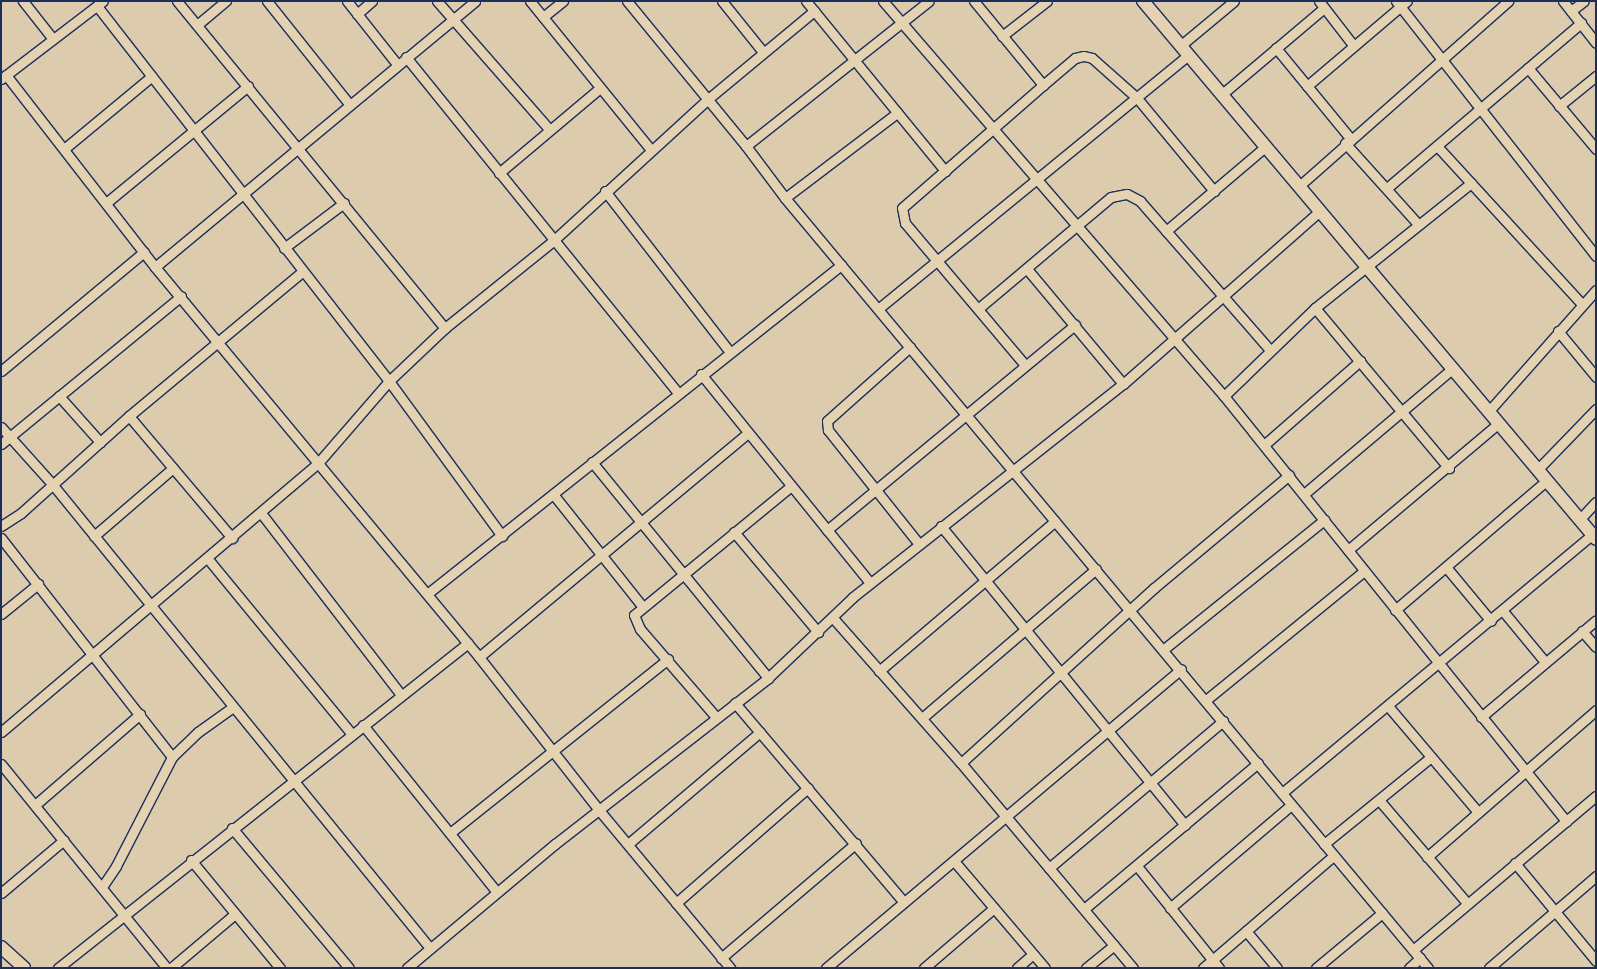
<!DOCTYPE html>
<html>
<head>
<meta charset="utf-8">
<style>
  body { margin:0 }
  #map { position:relative; width:1597px; height:969px; overflow:hidden; background:#ddcbad; font-family:Itim,sans-serif }
  div>[style] { position:absolute }
  .roads { filter:drop-shadow(1px 0 #1b2f5e) drop-shadow(-1px 0 #1b2f5e) drop-shadow(0 1px #1b2f5e) drop-shadow(0 -1px #1b2f5e) }
  .street>* { height:9px; margin:-4.5px; padding:0 4.5px; transform-origin:4.5px; border-radius:4.5px; background:#e5d2b0 }
  .secondary>* { height:12px; margin:-6px; padding:0 6px; transform-origin:6px; border-radius:6px; background:#e5d2b0 }
  span { translate:-50% -50%; white-space:nowrap; text-align:center; line-height:1.15; -webkit-text-stroke:4.5px #e5d2b0; paint-order:stroke }
  .frame { position:absolute; inset:0; border:2px solid #1b2f5e; pointer-events:none }
</style>
</head>
<body>
<div id="map">
  <div class="roads">
    <div class="street">
      <i style="left:23px;top:1px;width:48px;rotate:51.7deg"></i>
      <i style="left:177px;top:1px;width:423px;rotate:50.7deg"></i>
      <i style="left:267px;top:1px;width:133px;rotate:51.4deg"></i>
      <i style="left:347px;top:1px;width:80px;rotate:51.6deg"></i>
      <i style="left:437px;top:1px;width:171px;rotate:48.8deg"></i>
      <i style="left:530px;top:1px;width:192px;rotate:50.9deg"></i>
      <i style="left:627px;top:1px;width:188px;rotate:50.6deg"></i>
      <i style="left:746px;top:146px;width:65px;rotate:53.1deg"></i>
      <i style="left:785px;top:198px;width:1003px;rotate:50.14deg"></i>
      <i style="left:722px;top:1px;width:65px;rotate:51.2deg"></i>
      <i style="left:806px;top:1px;width:220px;rotate:50.7deg"></i>
      <i style="left:883px;top:1px;width:522px;rotate:49.2deg"></i>
      <i style="left:1224px;top:396px;width:546px;rotate:51.18deg"></i>
      <i style="left:974px;top:1px;width:109px;rotate:50.6deg"></i>
      <i style="left:1319px;top:1px;width:56px;rotate:52.3deg"></i>
      <i style="left:1396px;top:1px;width:324px;rotate:51.9deg"></i>
      <i style="left:1563px;top:1px;width:53px;rotate:51.8deg"></i>
      <i style="left:97px;top:6px;width:475px;rotate:52.1deg"></i>
      <i style="left:389px;top:381px;width:192px;rotate:53.9deg"></i>
      <i style="left:1571px;top:11px;width:16px;rotate:-38deg"></i>
      <i style="left:357px;top:14px;width:20px;rotate:-41deg"></i>
      <i style="left:543px;top:17px;width:26px;rotate:-39deg"></i>
      <i style="left:197px;top:25px;width:38px;rotate:-40deg"></i>
      <i style="left:1002px;top:36px;width:57px;rotate:-37.9deg"></i>
      <i style="left:1180px;top:46px;width:70px;rotate:-39.8deg"></i>
      <i style="left:1276px;top:48px;width:117px;rotate:50.6deg"></i>
      <i style="left:406px;top:57px;width:432px;rotate:51deg"></i>
      <i style="left:1528px;top:68px;width:106px;rotate:50deg"></i>
      <i style="left:6px;top:75px;width:243px;rotate:52.2deg"></i>
      <i style="left:155px;top:267px;width:507px;rotate:50.28deg"></i>
      <i style="left:479px;top:657px;width:194px;rotate:51.9deg"></i>
      <i style="left:599px;top:810px;width:205px;rotate:50.3deg"></i>
      <i style="left:1px;top:79px;width:128px;rotate:-37.4deg"></i>
      <i style="left:1307px;top:86px;width:131px;rotate:-40.4deg"></i>
      <i style="left:1221px;top:95px;width:135px;rotate:-40.2deg"></i>
      <i style="left:1559px;top:106px;width:48px;rotate:-39deg"></i>
      <i style="left:1345px;top:143px;width:109px;rotate:48deg"></i>
      <i style="left:746px;top:146px;width:233px;rotate:-38.4deg"></i>
      <i style="left:1437px;top:146px;width:214px;rotate:47.5deg"></i>
      <i style="left:64px;top:149px;width:114px;rotate:-39.7deg"></i>
      <i style="left:499px;top:173px;width:132px;rotate:-40.1deg"></i>
      <i style="left:1298px;top:187px;width:281px;rotate:-41.5deg"></i>
      <i style="left:1387px;top:188px;width:255px;rotate:-40.4deg"></i>
      <i style="left:605px;top:191px;width:204px;rotate:52.2deg"></i>
      <i style="left:785px;top:198px;width:141px;rotate:-37.2deg"></i>
      <i style="left:106px;top:203px;width:184px;rotate:-39.5deg"></i>
      <i style="left:1166px;top:231px;width:130px;rotate:-40.3deg"></i>
      <i style="left:284px;top:248px;width:75px;rotate:-36.9deg"></i>
      <i style="left:155px;top:267px;width:416px;rotate:-39.7deg"></i>
      <i style="left:1027px;top:269px;width:150px;rotate:50.1deg"></i>
      <i style="left:979px;top:308px;width:172px;rotate:-40.1deg"></i>
      <i style="left:1111px;top:197px;width:16px;rotate:-11deg"></i>
      <i style="left:1127px;top:194px;width:15px;rotate:28deg"></i>
      <i style="left:1140px;top:201px;width:198px;rotate:48.9deg"></i>
      <i style="left:1315px;top:308px;width:209px;rotate:50.1deg"></i>
      <i style="left:878px;top:309px;width:401px;rotate:-39.3deg"></i>
      <i style="left:1558px;top:331px;width:60px;rotate:50.4deg"></i>
      <i style="left:910px;top:347px;width:111px;rotate:138.3deg"></i>
      <i style="left:827px;top:421px;width:9px;rotate:84deg"></i>
      <i style="left:828px;top:430px;width:146px;rotate:51.4deg"></i>
      <i style="left:1025px;top:365px;width:186px;rotate:-130.2deg"></i>
      <i style="left:905px;top:223px;width:15px;rotate:-101deg"></i>
      <i style="left:902px;top:208px;width:187px;rotate:-41.1deg"></i>
      <i style="left:1043px;top:85px;width:42px;rotate:-40.2deg"></i>
      <i style="left:1075px;top:58px;width:9px;rotate:-13deg"></i>
      <i style="left:1084px;top:56px;width:8px;rotate:14deg"></i>
      <i style="left:1092px;top:58px;width:60px;rotate:41.6deg"></i>
      <i style="left:1137px;top:98px;width:121px;rotate:50.4deg"></i>
      <i style="left:1px;top:371px;width:186px;rotate:-39.8deg"></i>
      <i style="left:701px;top:374px;width:269px;rotate:51deg"></i>
      <i style="left:59px;top:396px;width:62px;rotate:48.3deg"></i>
      <i style="left:1224px;top:396px;width:127px;rotate:-44deg"></i>
      <i style="left:1315px;top:308px;width:200px;rotate:-38.7deg"></i>
      <i style="left:1488px;top:412px;width:163px;rotate:-48.5deg"></i>
      <i style="left:129px;top:416px;width:160px;rotate:49.8deg"></i>
      <i style="left:1px;top:427px;width:78px;rotate:48.1deg"></i>
      <i style="left:53px;top:485px;width:597px;rotate:50.85deg"></i>
      <i style="left:1px;top:444px;width:233px;rotate:-39.4deg"></i>
      <i style="left:1264px;top:445px;width:128px;rotate:-41.2deg"></i>
      <i style="left:592px;top:462px;width:279px;rotate:50.8deg"></i>
      <i style="left:1538px;top:469px;width:83px;rotate:-46deg"></i>
      <i style="left:553px;top:494px;width:144px;rotate:51.5deg"></i>
      <i style="left:1304px;top:494px;width:194px;rotate:-40.2deg"></i>
      <i style="left:261px;top:513px;width:230px;rotate:52.4deg"></i>
      <i style="left:1579px;top:520px;width:25px;rotate:-47deg"></i>
      <i style="left:1px;top:526px;width:24px;rotate:-33deg"></i>
      <i style="left:21px;top:513px;width:145px;rotate:-41.9deg"></i>
      <i style="left:129px;top:416px;width:225px;rotate:-39.8deg"></i>
      <i style="left:941px;top:526px;width:386px;rotate:50.8deg"></i>
      <i style="left:827px;top:530px;width:322px;rotate:-39.6deg"></i>
      <i style="left:734px;top:532px;width:131px;rotate:50deg"></i>
      <i style="left:94px;top:536px;width:104px;rotate:-40.7deg"></i>
      <i style="left:1px;top:538px;width:278px;rotate:52deg"></i>
      <i style="left:1348px;top:550px;width:197px;rotate:-40.1deg"></i>
      <i style="left:208px;top:559px;width:227px;rotate:50.6deg"></i>
      <i style="left:1446px;top:567px;width:70px;rotate:50.2deg"></i>
      <i style="left:427px;top:594px;width:529px;rotate:-38.47deg"></i>
      <i style="left:1395px;top:610px;width:200px;rotate:-40.5deg"></i>
      <i style="left:1503px;top:611px;width:66px;rotate:50.5deg"></i>
      <i style="left:1px;top:614px;width:48px;rotate:-39deg"></i>
      <i style="left:833px;top:618px;width:193px;rotate:48.6deg"></i>
      <i style="left:961px;top:763px;width:268px;rotate:50deg"></i>
      <i style="left:1582px;top:631px;width:21px;rotate:49deg"></i>
      <i style="left:1164px;top:649px;width:206px;rotate:-38.9deg"></i>
      <i style="left:479px;top:657px;width:350px;rotate:-39.8deg"></i>
      <i style="left:879px;top:671px;width:231px;rotate:-40.4deg"></i>
      <i style="left:1206px;top:700px;width:204px;rotate:-39.2deg"></i>
      <i style="left:735px;top:703px;width:261px;rotate:49.7deg"></i>
      <i style="left:1388px;top:706px;width:139px;rotate:49.7deg"></i>
      <i style="left:716px;top:717px;width:116px;rotate:-130.8deg"></i>
      <i style="left:640px;top:629px;width:15px;rotate:-113deg"></i>
      <i style="left:634px;top:615px;width:203px;rotate:-39.4deg"></i>
      <i style="left:1481px;top:717px;width:150px;rotate:-40.1deg"></i>
      <i style="left:922px;top:718px;width:229px;rotate:-40.6deg"></i>
      <i style="left:363px;top:725px;width:214px;rotate:51.3deg"></i>
      <i style="left:1px;top:732px;width:416px;rotate:-40.3deg"></i>
      <i style="left:318px;top:463px;width:108px;rotate:-49.1deg"></i>
      <i style="left:389px;top:381px;width:77px;rotate:-43.4deg"></i>
      <i style="left:445px;top:328px;width:139px;rotate:-38.9deg"></i>
      <i style="left:553px;top:241px;width:210px;rotate:-42.5deg"></i>
      <i style="left:708px;top:99px;width:138px;rotate:-39.7deg"></i>
      <i style="left:961px;top:763px;width:261px;rotate:-42.2deg"></i>
      <i style="left:1154px;top:588px;width:176px;rotate:-39.9deg"></i>
      <i style="left:1px;top:764px;width:263px;rotate:50.9deg"></i>
      <i style="left:1282px;top:793px;width:403px;rotate:-39.8deg"></i>
      <i style="left:1379px;top:800px;width:135px;rotate:49.5deg"></i>
      <i style="left:35px;top:805px;width:139px;rotate:-40.9deg"></i>
      <i style="left:232px;top:828px;width:182px;rotate:50.1deg"></i>
      <i style="left:450px;top:833px;width:279px;rotate:-38.6deg"></i>
      <i style="left:628px;top:844px;width:173px;rotate:-40.3deg"></i>
      <i style="left:1324px;top:844px;width:138px;rotate:-39.1deg"></i>
      <i style="left:1427px;top:857px;width:224px;rotate:-41deg"></i>
      <i style="left:191px;top:860px;width:140px;rotate:50.5deg"></i>
      <i style="left:954px;top:861px;width:140px;rotate:49.6deg"></i>
      <i style="left:1515px;top:863px;width:127px;rotate:50.4deg"></i>
      <i style="left:1137px;top:866px;width:131px;rotate:51.2deg"></i>
      <i style="left:1049px;top:868px;width:228px;rotate:-40.2deg"></i>
      <i style="left:102px;top:887px;width:25px;rotate:-56deg"></i>
      <i style="left:116px;top:866px;width:123px;rotate:-62.8deg"></i>
      <i style="left:172px;top:757px;width:36px;rotate:-44deg"></i>
      <i style="left:198px;top:732px;width:43px;rotate:-35.5deg"></i>
      <i style="left:1px;top:893px;width:82px;rotate:-40.1deg"></i>
      <i style="left:676px;top:903px;width:175px;rotate:-41.1deg"></i>
      <i style="left:1170px;top:908px;width:159px;rotate:-40.4deg"></i>
      <i style="left:1084px;top:909px;width:227px;rotate:-40deg"></i>
      <i style="left:1246px;top:931px;width:48px;rotate:50deg"></i>
      <i style="left:1413px;top:950px;width:239px;rotate:-40.1deg"></i>
      <i style="left:721px;top:958px;width:177px;rotate:-40.4deg"></i>
      <i style="left:58px;top:968px;width:523px;rotate:-38.4deg"></i>
      <i style="left:171px;top:968px;width:84px;rotate:-40.2deg"></i>
      <i style="left:407px;top:968px;width:193px;rotate:-40deg"></i>
      <i style="left:555px;top:844px;width:270px;rotate:-37.9deg"></i>
      <i style="left:768px;top:678px;width:117px;rotate:-43.6deg"></i>
      <i style="left:853px;top:597px;width:344px;rotate:-38.3deg"></i>
      <i style="left:1123px;top:384px;width:261px;rotate:-41.3deg"></i>
      <i style="left:826px;top:968px;width:464px;rotate:-40.1deg"></i>
      <i style="left:924px;top:968px;width:92px;rotate:-40.6deg"></i>
      <i style="left:1017px;top:968px;width:21px;rotate:-41deg"></i>
      <i style="left:1086px;top:968px;width:36px;rotate:-39deg"></i>
      <i style="left:1203px;top:968px;width:172px;rotate:-40.7deg"></i>
      <i style="left:1316px;top:968px;width:86px;rotate:-39.8deg"></i>
      <i style="left:1409px;top:968px;width:15px;rotate:-42deg"></i>
      <i style="left:1489px;top:968px;width:141px;rotate:-40.7deg"></i>
    </div>
    <div class="secondary">
      <i style="left:1143px;top:1px;width:703px;rotate:49.9deg"></i>
      <i style="left:1px;top:947px;width:31px;rotate:42deg"></i>
    </div>
  </div>
  <div class="frame"></div>
</div>
</body>
</html>
